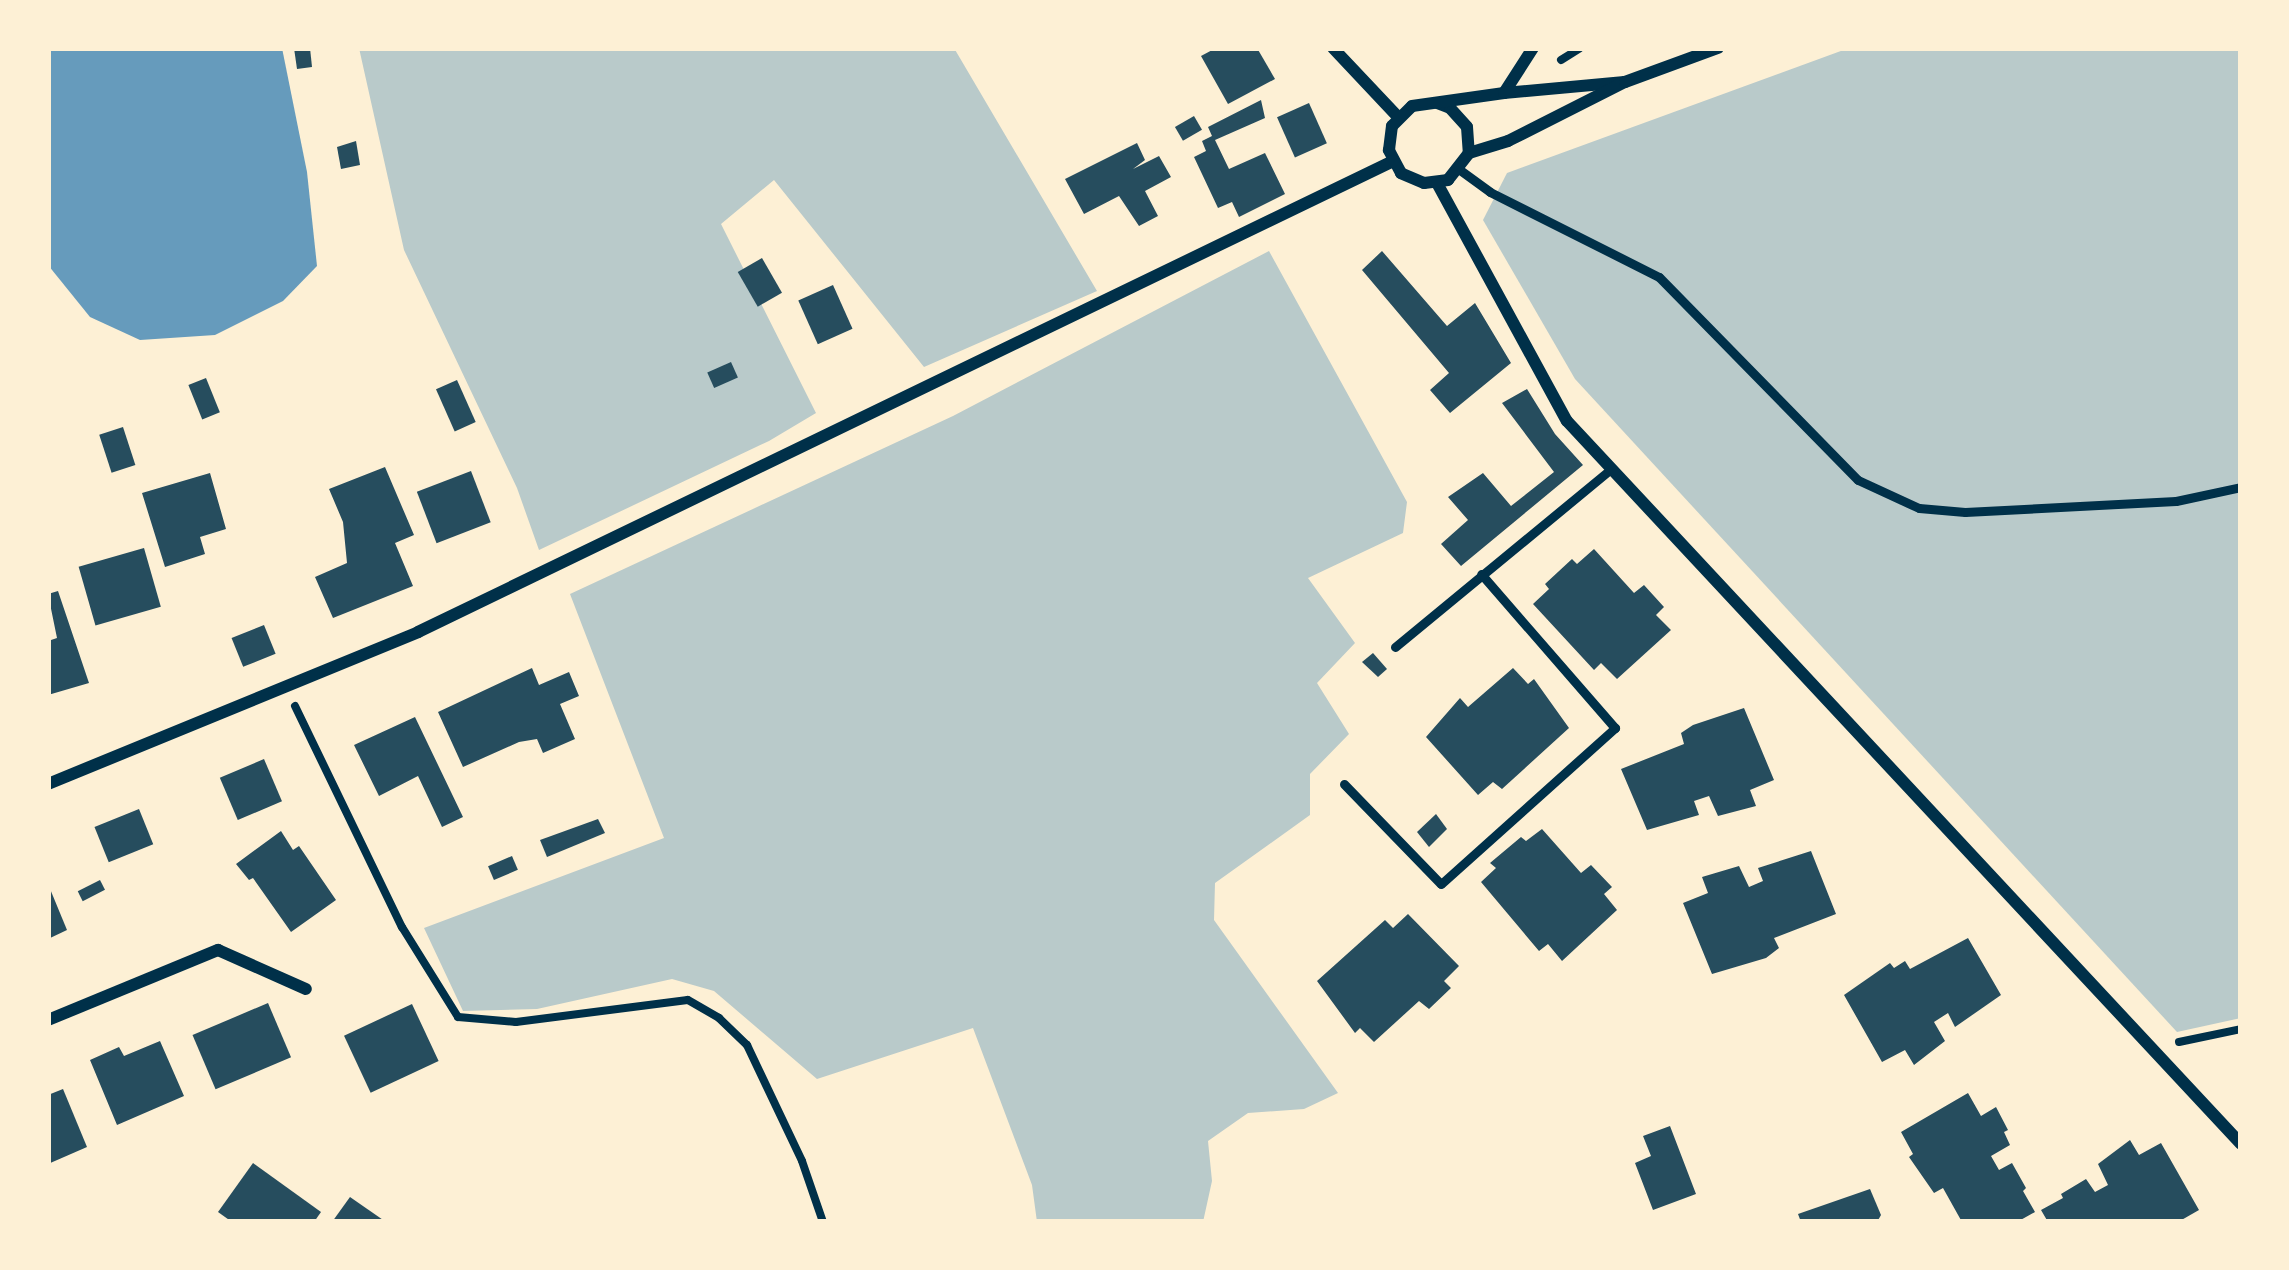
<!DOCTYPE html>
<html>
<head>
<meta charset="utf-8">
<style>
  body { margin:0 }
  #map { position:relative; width:2289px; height:1270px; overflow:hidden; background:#fdf0d5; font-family:"DejaVu Sans",sans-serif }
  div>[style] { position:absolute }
  .green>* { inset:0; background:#b9caca }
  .water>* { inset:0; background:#669bbc }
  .building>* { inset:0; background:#264d5e; transform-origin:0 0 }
  .path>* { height:8px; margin:-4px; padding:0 4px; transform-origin:4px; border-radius:4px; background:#003049 }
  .service>* { height:9px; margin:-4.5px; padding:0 4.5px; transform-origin:4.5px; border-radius:4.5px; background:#003049 }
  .minor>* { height:12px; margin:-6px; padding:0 6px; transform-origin:6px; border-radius:6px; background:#003049 }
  span { translate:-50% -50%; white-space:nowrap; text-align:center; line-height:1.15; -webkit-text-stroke:12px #fdf0d5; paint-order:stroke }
  .frame { position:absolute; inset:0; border:51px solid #fdf0d5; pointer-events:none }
</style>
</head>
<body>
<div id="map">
  <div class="green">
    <i style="clip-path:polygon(359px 48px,954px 48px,1097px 291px,924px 367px,774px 180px,721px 224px,816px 413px,769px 441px,539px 550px,517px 488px,404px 250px)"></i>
    <i style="clip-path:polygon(1849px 48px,2241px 48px,2241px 1018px,2177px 1032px,1575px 379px,1483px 220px,1507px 173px)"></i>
    <i style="clip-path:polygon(1269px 251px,1407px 502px,1403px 533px,1308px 578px,1355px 643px,1317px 683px,1349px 734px,1310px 774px,1310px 815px,1215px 883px,1214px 920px,1338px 1093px,1304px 1109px,1248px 1113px,1208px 1141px,1212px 1181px,1203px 1222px,1037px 1222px,1032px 1185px,973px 1028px,817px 1079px,714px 991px,672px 979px,537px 1009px,463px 1011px,424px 928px,664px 838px,570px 594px,953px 416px)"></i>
  </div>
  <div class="water">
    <i style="clip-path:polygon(48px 48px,282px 48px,307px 172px,317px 266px,283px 301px,215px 335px,140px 340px,90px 317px,48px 265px)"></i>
  </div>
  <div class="building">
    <i style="clip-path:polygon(294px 48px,310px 48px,312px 67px,297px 69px)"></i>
    <i style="clip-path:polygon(1216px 48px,1257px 48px,1275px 79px,1228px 104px,1201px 56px)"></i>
    <i style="clip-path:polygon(1261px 100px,1265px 118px,1215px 140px,1229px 169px,1265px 153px,1285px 194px,1239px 217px,1232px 202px,1218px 208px,1194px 157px,1206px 151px,1202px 141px,1212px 136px,1208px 127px)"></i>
    <i style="left:1309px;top:103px;width:44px;height:35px;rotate:66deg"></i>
    <i style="left:1194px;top:116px;width:16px;height:22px;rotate:60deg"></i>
    <i style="clip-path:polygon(356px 141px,360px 165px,341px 169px,337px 147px)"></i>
    <i style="clip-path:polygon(1137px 143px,1145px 160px,1133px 169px,1159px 156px,1171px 177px,1145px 191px,1158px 216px,1139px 226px,1119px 196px,1084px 214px,1065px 179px)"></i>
    <i style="clip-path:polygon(1382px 251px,1447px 326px,1475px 303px,1511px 363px,1450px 413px,1430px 390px,1449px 373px,1362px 270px)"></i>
    <i style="left:762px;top:258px;width:40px;height:28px;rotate:60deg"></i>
    <i style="left:833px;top:285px;width:48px;height:38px;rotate:66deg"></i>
    <i style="left:731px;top:362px;width:17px;height:26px;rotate:66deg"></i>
    <i style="left:206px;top:378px;width:37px;height:19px;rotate:68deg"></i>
    <i style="left:457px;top:380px;width:46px;height:23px;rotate:66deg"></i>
    <i style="clip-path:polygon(1527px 389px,1555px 434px,1583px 465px,1461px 566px,1441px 544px,1468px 520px,1448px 497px,1483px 473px,1511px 506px,1554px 472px,1502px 403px)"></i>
    <i style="left:123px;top:427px;width:40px;height:25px;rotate:72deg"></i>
    <i style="clip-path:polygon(385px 467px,414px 535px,395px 543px,413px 586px,333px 618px,315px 577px,347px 563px,343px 522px,329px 489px)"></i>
    <i style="left:471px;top:471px;width:55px;height:58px;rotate:69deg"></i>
    <i style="clip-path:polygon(210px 473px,226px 529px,200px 537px,205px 554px,165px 567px,142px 493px)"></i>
    <i style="left:144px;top:548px;width:61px;height:68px;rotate:74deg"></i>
    <i style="clip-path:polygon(1594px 549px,1634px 593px,1644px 585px,1664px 607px,1656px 615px,1671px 630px,1617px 679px,1601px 663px,1594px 670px,1533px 604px,1549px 589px,1545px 584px,1572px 559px,1577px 564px)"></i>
    <i style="clip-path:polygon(58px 591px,89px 683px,48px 695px,48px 641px,57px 638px,48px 594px)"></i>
    <i style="left:264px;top:625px;width:31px;height:35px;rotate:68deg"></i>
    <i style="clip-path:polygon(1373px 653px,1387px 669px,1378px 677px,1362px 662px)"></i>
    <i style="clip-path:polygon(532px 668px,539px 685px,569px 672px,579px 696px,560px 704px,575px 739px,543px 753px,537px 739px,519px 742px,463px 767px,438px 712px)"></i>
    <i style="clip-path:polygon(1513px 668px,1528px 684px,1534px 679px,1569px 728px,1502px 789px,1493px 782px,1478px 795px,1426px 737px,1460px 698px,1468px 707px)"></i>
    <i style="clip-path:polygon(1744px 708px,1774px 780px,1750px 790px,1756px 806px,1718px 816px,1709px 796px,1694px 801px,1699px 815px,1647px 830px,1621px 769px,1684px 744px,1681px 733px,1693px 725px)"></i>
    <i style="clip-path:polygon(415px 717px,463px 817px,442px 827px,418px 776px,379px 796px,354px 745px)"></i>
    <i style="left:264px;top:759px;width:46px;height:48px;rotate:67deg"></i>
    <i style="left:139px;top:809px;width:38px;height:48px;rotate:68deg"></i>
    <i style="clip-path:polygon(1436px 814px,1447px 829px,1429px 847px,1417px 832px)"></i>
    <i style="clip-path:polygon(598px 819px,605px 833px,547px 857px,540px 840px)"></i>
    <i style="clip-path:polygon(1542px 829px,1581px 873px,1591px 865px,1612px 887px,1604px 894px,1617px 910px,1562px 961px,1548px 944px,1539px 951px,1481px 882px,1496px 868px,1490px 863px,1521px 837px,1526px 841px)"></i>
    <i style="clip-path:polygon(281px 831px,293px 850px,299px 846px,336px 900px,291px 932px,253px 878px,249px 880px,236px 864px)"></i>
    <i style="clip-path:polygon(1811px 851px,1836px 914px,1774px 938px,1779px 948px,1766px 958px,1712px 974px,1683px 903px,1708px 893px,1702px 877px,1739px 866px,1749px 887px,1763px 881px,1758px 868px)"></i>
    <i style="left:512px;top:856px;width:15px;height:26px;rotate:67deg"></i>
    <i style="left:100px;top:880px;width:11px;height:25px;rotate:63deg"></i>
    <i style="clip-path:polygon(48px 884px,67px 930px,48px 939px)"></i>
    <i style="clip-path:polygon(1408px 914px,1459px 966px,1444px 981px,1451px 988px,1429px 1009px,1419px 1001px,1374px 1042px,1360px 1028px,1355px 1033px,1317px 981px,1385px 920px,1393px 928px)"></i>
    <i style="clip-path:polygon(1968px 938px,2001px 995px,1955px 1027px,1948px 1013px,1934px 1022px,1945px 1041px,1914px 1065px,1905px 1050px,1882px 1062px,1844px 995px,1890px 963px,1894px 968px,1905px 961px,1910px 969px)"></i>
    <i style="left:268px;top:1003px;width:59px;height:82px;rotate:67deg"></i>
    <i style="left:412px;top:1004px;width:63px;height:75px;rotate:65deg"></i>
    <i style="clip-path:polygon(160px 1041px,184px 1096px,117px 1125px,90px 1060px,119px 1047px,124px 1056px)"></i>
    <i style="clip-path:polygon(63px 1089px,87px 1147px,48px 1164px,48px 1095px)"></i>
    <i style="clip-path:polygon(1968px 1093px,1981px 1116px,1996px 1107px,2008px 1130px,2004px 1132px,2010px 1145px,1991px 1156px,1999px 1170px,2012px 1163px,2026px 1188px,2023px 1191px,2035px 1212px,2017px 1222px,1962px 1222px,1943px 1188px,1934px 1193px,1909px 1157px,1913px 1154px,1901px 1132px)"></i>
    <i style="clip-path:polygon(1670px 1126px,1696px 1194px,1653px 1210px,1635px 1163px,1651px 1156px,1643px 1136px)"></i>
    <i style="clip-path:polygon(2130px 1140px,2139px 1155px,2161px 1143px,2199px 1210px,2178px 1222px,2048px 1222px,2041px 1210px,2063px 1198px,2061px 1194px,2086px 1179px,2095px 1192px,2108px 1185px,2098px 1164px)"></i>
    <i style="clip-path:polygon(253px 1163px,321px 1212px,314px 1222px,232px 1222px,218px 1212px)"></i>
    <i style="clip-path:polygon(1870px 1189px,1881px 1215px,1877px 1222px,1801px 1222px,1798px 1214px)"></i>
    <i style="clip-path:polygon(350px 1197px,386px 1222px,332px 1222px)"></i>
  </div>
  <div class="path">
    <i style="left:1561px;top:60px;width:22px;rotate:-32deg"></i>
    <i style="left:295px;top:706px;width:246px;rotate:64.2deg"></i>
    <i style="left:402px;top:927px;width:106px;rotate:58.1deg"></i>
    <i style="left:458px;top:1017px;width:58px;rotate:4.9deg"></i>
    <i style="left:516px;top:1022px;width:173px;rotate:-7.3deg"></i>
    <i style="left:688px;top:1000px;width:36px;rotate:30deg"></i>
    <i style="left:719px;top:1018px;width:39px;rotate:44deg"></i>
    <i style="left:747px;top:1045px;width:128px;rotate:64.6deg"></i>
    <i style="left:802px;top:1161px;width:65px;rotate:71deg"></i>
    <i style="left:2179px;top:1042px;width:63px;rotate:-11.8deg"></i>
  </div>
  <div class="service">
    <i style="left:1460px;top:170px;width:37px;rotate:36deg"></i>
    <i style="left:1490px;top:192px;width:189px;rotate:26.7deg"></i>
    <i style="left:1659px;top:277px;width:284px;rotate:45.6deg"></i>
    <i style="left:1858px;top:480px;width:67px;rotate:24.7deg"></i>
    <i style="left:1919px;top:508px;width:46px;rotate:5deg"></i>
    <i style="left:1965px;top:512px;width:211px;rotate:-3deg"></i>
    <i style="left:2176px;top:501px;width:66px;rotate:-12.2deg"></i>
    <i style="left:1395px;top:647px;width:280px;rotate:-39.5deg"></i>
    <i style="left:1344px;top:784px;width:139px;rotate:45.9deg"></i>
    <i style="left:1441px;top:884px;width:234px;rotate:-41.9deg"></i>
    <i style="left:1615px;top:728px;width:204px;rotate:-131deg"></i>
  </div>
  <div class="minor">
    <i style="left:1333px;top:48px;width:95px;rotate:46.7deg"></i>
    <i style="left:1504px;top:93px;width:54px;rotate:-57.2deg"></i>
    <i style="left:1437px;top:103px;width:14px;rotate:21deg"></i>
    <i style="left:1450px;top:108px;width:25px;rotate:48deg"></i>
    <i style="left:1467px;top:127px;width:26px;rotate:86deg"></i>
    <i style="left:1469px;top:153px;width:34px;rotate:128deg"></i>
    <i style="left:1448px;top:180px;width:24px;rotate:173deg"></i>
    <i style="left:1424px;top:183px;width:25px;rotate:-157deg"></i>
    <i style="left:1401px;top:173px;width:26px;rotate:-118deg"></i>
    <i style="left:1389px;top:150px;width:24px;rotate:-83deg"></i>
    <i style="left:1392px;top:126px;width:28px;rotate:-45deg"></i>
    <i style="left:1412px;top:106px;width:93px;rotate:-8deg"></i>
    <i style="left:1504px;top:93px;width:121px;rotate:-5.2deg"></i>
    <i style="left:1469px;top:153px;width:41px;rotate:-17.1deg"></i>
    <i style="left:1508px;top:141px;width:131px;rotate:-26.8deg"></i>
    <i style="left:1625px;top:82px;width:99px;rotate:-20.1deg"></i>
    <i style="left:1437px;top:183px;width:271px;rotate:61.4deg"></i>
    <i style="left:1567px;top:421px;width:988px;rotate:47.01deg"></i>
    <i style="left:48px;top:784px;width:400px;rotate:-22.3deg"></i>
    <i style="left:418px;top:632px;width:1083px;rotate:-25.78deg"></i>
    <i style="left:48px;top:1020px;width:184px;rotate:-22.4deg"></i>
    <i style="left:218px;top:950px;width:96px;rotate:23.9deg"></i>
  </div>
  <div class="frame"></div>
</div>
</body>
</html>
